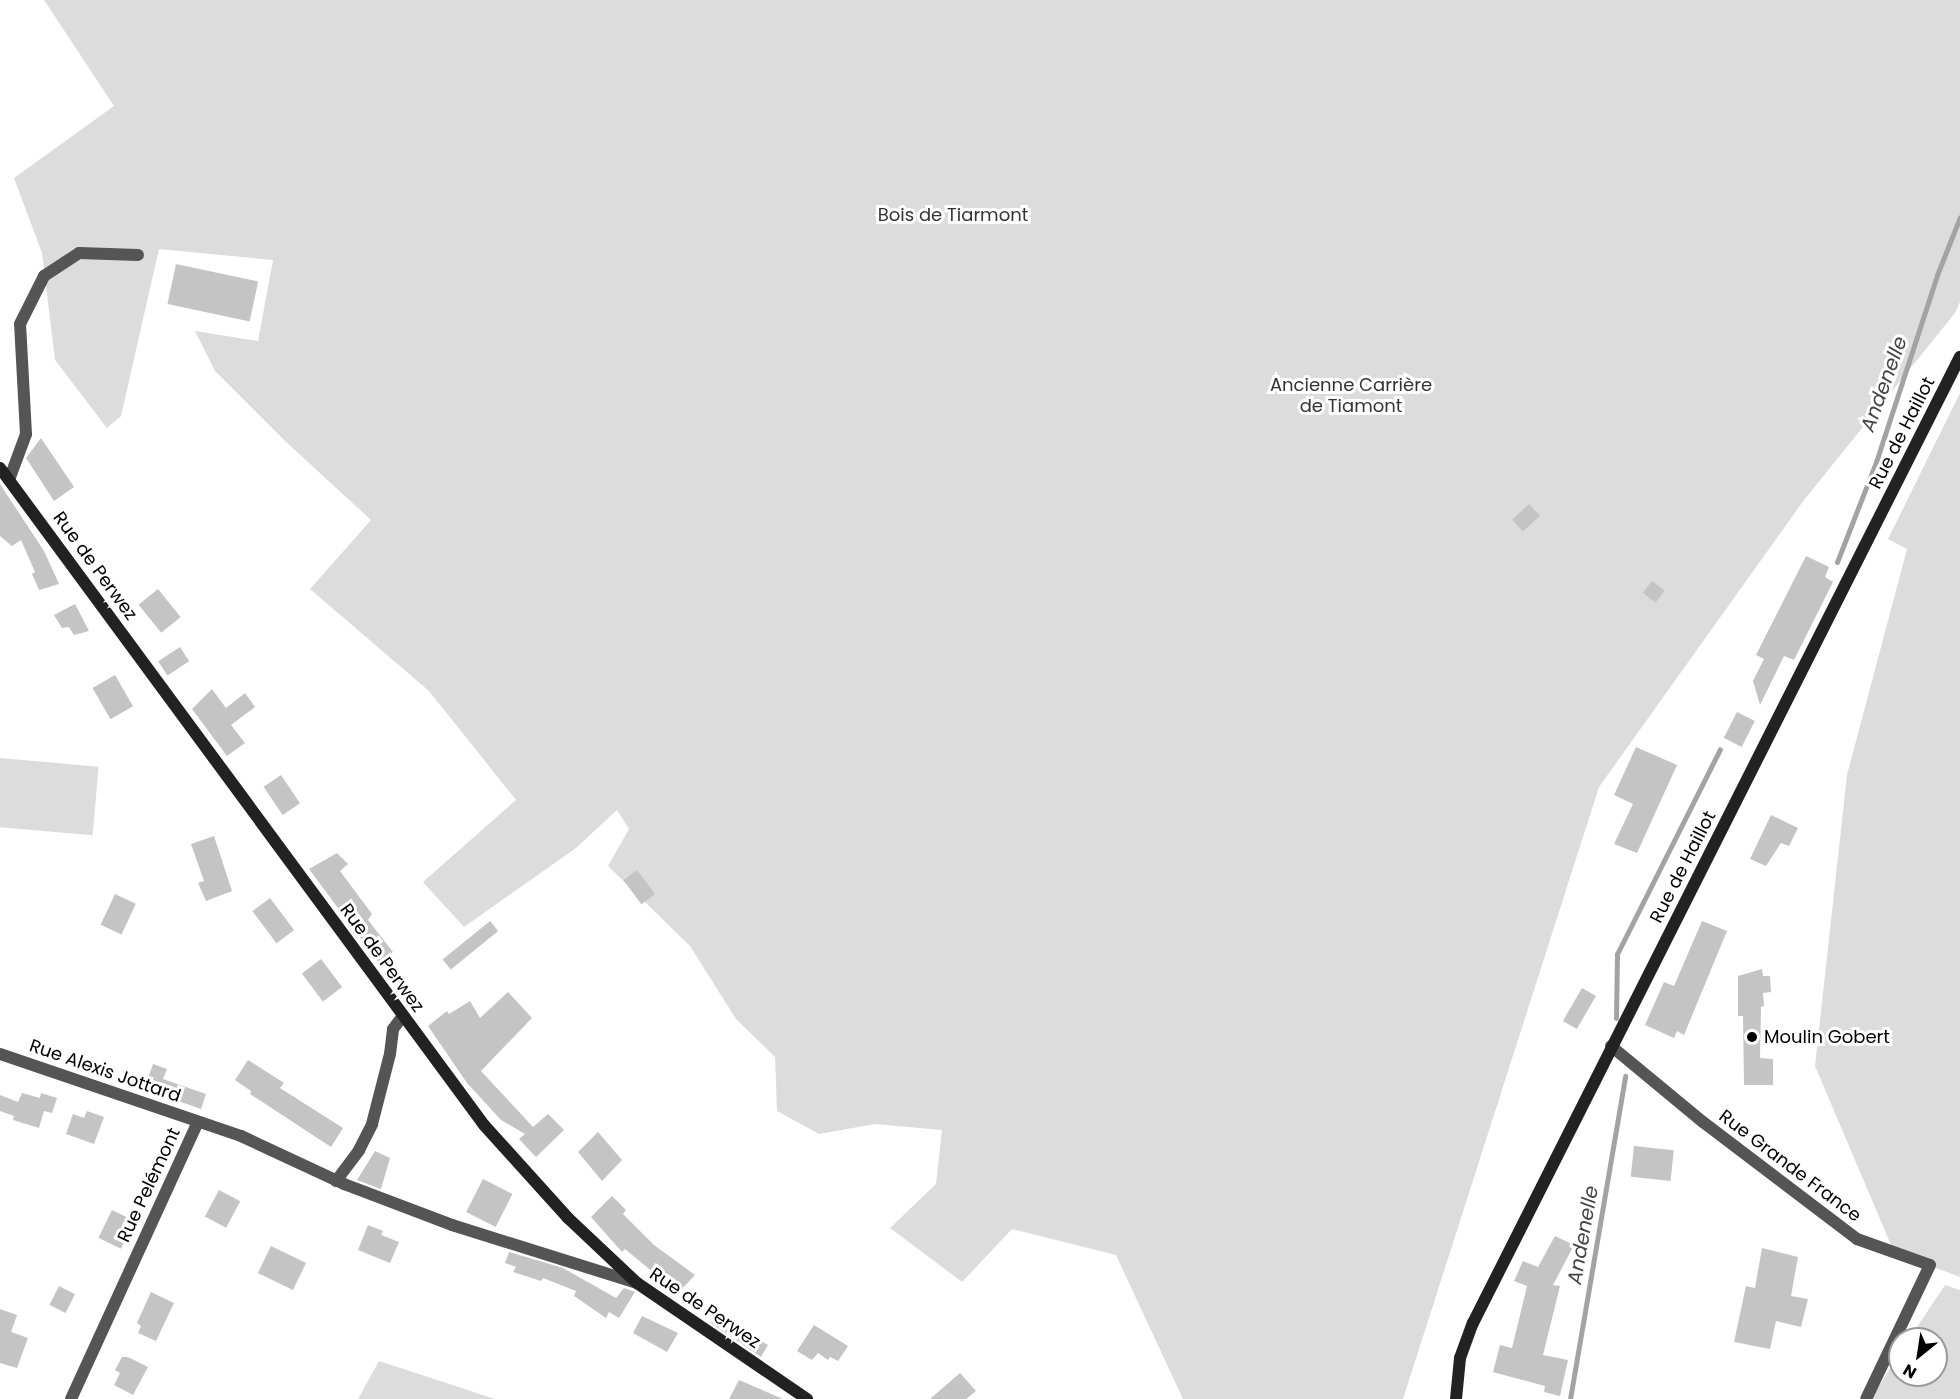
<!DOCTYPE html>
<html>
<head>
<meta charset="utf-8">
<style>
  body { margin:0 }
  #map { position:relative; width:1960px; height:1399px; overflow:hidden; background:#fff; font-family:Poppins,sans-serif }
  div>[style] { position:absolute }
  .green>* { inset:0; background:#dcdcdc; transform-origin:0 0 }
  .stream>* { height:5px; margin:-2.5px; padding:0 2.5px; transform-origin:2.5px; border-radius:2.5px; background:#a3a3a3 }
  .building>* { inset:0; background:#c4c4c4; transform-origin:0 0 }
  .street>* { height:12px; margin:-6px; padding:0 6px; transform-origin:6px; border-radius:6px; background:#555 }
  .secondary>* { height:12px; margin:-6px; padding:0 6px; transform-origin:6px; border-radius:6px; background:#222 }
  .dots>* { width:16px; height:16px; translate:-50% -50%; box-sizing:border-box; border:3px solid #fff; border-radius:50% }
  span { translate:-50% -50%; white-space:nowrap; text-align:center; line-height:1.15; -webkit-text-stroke:6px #fff; paint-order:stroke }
  .park-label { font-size:18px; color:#333 }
  .street-label { font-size:18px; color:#000 }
  .poi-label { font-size:18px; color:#000 }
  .left { translate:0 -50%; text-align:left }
  .water-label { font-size:20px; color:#444; font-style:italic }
  .north { position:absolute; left:1888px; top:1327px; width:60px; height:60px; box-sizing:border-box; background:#fff; border:2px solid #999; border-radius:50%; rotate:210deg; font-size:16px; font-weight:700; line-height:24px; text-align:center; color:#000 }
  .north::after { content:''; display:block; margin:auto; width:21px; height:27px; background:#000; clip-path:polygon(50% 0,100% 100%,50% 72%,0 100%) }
</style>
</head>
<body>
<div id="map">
  <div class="green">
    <i style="clip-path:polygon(44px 0,1960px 0,1960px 302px,1955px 313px,1804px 500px,1599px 787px,1403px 1399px,1183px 1399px,1116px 1255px,1012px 1229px,962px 1282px,890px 1228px,936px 1184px,942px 1130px,875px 1124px,819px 1134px,777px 1111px,775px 1057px,736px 1019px,690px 946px,608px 866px,629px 829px,617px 810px,576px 848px,464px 927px,423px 882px,516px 800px,429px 691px,310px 589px,371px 520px,285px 441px,215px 371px,195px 331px,258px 341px,273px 260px,159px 249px,121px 416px,107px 428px,55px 360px,42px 253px,14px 178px,114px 106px)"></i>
    <i style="clip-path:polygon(1960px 393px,1960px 1277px,1894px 1252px,1815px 1066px,1847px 775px,1907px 549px,1888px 539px)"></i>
    <i style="left:0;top:758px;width:99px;height:69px;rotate:5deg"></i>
    <i style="clip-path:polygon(1945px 1285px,1960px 1290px,1960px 1399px,1871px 1399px,1900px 1352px,1900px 1375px,1936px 1375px,1936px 1339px,1909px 1339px)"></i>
    <i style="clip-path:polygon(379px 1361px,495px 1399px,358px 1399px)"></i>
  </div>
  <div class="stream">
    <i style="left:1837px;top:562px;width:107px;rotate:-68.7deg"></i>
    <i style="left:1876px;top:462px;width:197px;rotate:-71.9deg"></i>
    <i style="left:1937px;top:275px;width:62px;rotate:-68.4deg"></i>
    <i style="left:1616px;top:1018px;width:64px;rotate:-89.1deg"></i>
    <i style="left:1617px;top:954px;width:229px;rotate:-63.3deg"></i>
    <i style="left:1570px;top:1399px;width:328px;rotate:-80.3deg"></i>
  </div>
  <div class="building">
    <i style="left:176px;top:264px;width:84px;height:41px;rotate:12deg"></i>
    <i style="clip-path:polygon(41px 438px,74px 487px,54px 501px,26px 458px)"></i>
    <i style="clip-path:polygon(0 484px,44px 551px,59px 584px,39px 590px,32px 574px,35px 572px,21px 540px,12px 546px,0 536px)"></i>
    <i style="left:1529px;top:504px;width:16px;height:23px;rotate:47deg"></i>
    <i style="clip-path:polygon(1806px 556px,1829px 567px,1825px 577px,1833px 582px,1794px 660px,1784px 656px,1760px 705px,1753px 681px,1764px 659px,1756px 655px)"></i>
    <i style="left:1652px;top:581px;width:16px;height:15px;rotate:38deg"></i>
    <i style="left:158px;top:589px;width:36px;height:25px;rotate:51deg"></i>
    <i style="clip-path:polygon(75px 604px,89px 631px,74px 635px,69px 627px,62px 628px,54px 615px)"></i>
    <i style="left:180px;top:647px;width:17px;height:26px;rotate:57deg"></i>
    <i style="left:115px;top:675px;width:36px;height:26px;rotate:60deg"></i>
    <i style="clip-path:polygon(212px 689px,226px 708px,245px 693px,255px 707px,231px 725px,245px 743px,227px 756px,192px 709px)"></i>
    <i style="left:1737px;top:712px;width:20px;height:29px;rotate:27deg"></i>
    <i style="clip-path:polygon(1636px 747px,1677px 765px,1637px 853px,1614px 844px,1633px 804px,1614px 795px)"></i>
    <i style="left:281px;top:775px;width:34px;height:21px;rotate:56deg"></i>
    <i style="clip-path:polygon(1771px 815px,1798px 828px,1789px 846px,1781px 843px,1766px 866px,1750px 859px)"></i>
    <i style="clip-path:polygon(214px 836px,232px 891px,206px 901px,198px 883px,204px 881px,191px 844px)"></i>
    <i style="clip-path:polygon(337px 853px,348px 864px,340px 871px,372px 914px,368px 920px,393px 952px,379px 963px,309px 869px)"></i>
    <i style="left:637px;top:870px;width:30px;height:17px;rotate:53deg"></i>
    <i style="left:115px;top:894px;width:23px;height:34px;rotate:25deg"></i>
    <i style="left:270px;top:898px;width:40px;height:22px;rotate:53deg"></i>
    <i style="left:490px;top:921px;width:13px;height:61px;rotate:51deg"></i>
    <i style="clip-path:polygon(1702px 921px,1727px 931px,1684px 1035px,1677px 1031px,1674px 1038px,1645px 1025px,1664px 982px,1674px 986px)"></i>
    <i style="left:321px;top:959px;width:35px;height:24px;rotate:53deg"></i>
    <i style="clip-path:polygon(1762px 969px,1763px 976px,1770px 976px,1771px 992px,1763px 993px,1764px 1006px,1761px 1007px,1760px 1058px,1773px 1059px,1773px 1085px,1744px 1085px,1743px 1016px,1738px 1016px,1738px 976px)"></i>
    <i style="left:1582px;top:988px;width:16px;height:38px;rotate:30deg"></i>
    <i style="clip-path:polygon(508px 992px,532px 1018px,481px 1071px,533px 1127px,548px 1114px,564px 1130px,536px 1157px,519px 1139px,525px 1134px,501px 1120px,467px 1083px,428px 1026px,447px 1011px,449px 1014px,470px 1001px,480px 1018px)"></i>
    <i style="clip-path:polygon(248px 1060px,284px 1083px,280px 1088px,343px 1128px,331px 1147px,250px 1094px,251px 1091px,235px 1080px)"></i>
    <i style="clip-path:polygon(153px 1064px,167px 1069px,163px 1079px,206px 1094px,201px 1109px,144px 1089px)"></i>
    <i style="clip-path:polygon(22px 1093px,40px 1098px,41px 1093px,57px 1098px,52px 1113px,44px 1111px,39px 1128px,13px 1120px,14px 1116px,0 1111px,0 1095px,18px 1102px)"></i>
    <i style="clip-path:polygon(87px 1111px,104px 1117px,94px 1144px,66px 1134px,73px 1114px,84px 1118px)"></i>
    <i style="clip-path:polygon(598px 1132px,622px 1160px,602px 1181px,578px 1152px)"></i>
    <i style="left:1634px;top:1146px;width:40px;height:31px;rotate:6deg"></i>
    <i style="clip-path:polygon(375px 1151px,390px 1158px,381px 1189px,357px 1180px)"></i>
    <i style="left:483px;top:1179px;width:33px;height:37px;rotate:27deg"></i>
    <i style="left:219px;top:1190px;width:24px;height:30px;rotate:28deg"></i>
    <i style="clip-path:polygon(612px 1196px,626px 1210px,623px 1214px,654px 1245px,695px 1275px,678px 1293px,625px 1249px,622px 1252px,591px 1217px)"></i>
    <i style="left:112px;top:1210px;width:25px;height:31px;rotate:26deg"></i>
    <i style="clip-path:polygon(368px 1225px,383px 1231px,381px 1235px,399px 1242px,390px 1263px,358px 1250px)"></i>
    <i style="clip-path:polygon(1555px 1236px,1574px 1245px,1553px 1285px,1560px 1286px,1543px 1355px,1568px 1360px,1560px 1396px,1544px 1392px,1545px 1386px,1493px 1372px,1500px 1345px,1512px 1348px,1527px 1286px,1514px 1281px,1523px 1261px,1538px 1267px)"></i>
    <i style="left:271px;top:1246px;width:39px;height:30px;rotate:26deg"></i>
    <i style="clip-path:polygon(1762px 1248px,1798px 1257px,1791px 1296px,1808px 1299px,1801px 1327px,1776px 1321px,1770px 1349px,1734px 1342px,1746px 1286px,1755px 1288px)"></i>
    <i style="clip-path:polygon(509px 1252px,563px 1268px,616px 1298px,624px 1288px,635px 1292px,619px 1318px,609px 1312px,606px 1318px,574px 1296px,576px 1291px,543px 1278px,541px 1281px,513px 1272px,516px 1267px,505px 1263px)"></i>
    <i style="left:59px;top:1286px;width:18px;height:21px;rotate:27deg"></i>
    <i style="clip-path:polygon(151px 1292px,174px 1303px,156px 1341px,138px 1333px,141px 1326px,137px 1323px)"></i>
    <i style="clip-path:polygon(0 1309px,17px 1315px,11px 1332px,28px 1338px,17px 1368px,0 1363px)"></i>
    <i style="clip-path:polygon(716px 1314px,768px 1345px,761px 1357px,711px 1323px)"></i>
    <i style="clip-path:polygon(642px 1316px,678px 1333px,667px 1352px,633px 1333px)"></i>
    <i style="clip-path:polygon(814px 1325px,848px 1346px,838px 1361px,830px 1357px,828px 1360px,818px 1353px,812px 1360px,797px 1351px)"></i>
    <i style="clip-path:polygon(122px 1357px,128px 1357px,148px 1367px,133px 1395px,114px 1385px,120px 1373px,115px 1370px)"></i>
    <i style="clip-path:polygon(960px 1373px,976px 1391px,966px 1399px,930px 1399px)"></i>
    <i style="clip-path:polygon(739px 1380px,783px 1399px,729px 1399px)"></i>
  </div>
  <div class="street">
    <i style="left:9px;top:480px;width:49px;rotate:-69.7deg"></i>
    <i style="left:26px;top:434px;width:110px;rotate:-93.1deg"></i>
    <i style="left:20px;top:324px;width:54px;rotate:-63.4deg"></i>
    <i style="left:44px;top:276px;width:42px;rotate:-33.3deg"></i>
    <i style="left:79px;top:253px;width:59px;rotate:1.9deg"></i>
    <i style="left:1611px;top:1046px;width:119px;rotate:39.6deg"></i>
    <i style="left:1703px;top:1122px;width:193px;rotate:37.2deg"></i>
    <i style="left:1857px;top:1239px;width:77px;rotate:19.6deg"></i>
    <i style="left:1930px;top:1265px;width:148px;rotate:115.5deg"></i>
    <i style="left:0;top:1054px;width:255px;rotate:18.8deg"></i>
    <i style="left:241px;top:1136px;width:114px;rotate:25deg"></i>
    <i style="left:344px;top:1184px;width:116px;rotate:20.8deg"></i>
    <i style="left:452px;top:1225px;width:194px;rotate:17.4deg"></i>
    <i style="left:336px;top:1181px;width:39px;rotate:-53deg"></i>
    <i style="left:359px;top:1150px;width:29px;rotate:-63deg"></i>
    <i style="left:372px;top:1124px;width:72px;rotate:-75.6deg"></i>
    <i style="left:390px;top:1054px;width:25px;rotate:-83deg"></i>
    <i style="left:393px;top:1029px;width:15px;rotate:-53deg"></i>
    <i style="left:71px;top:1399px;width:305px;rotate:-65.4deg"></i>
  </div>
  <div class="secondary">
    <i style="left:0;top:468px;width:816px;rotate:53.62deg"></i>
    <i style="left:484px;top:1125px;width:125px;rotate:47.9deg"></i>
    <i style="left:568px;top:1218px;width:95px;rotate:43.3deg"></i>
    <i style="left:637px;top:1283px;width:206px;rotate:34.3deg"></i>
    <i style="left:1456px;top:1399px;width:41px;rotate:-84.4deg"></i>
    <i style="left:1460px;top:1358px;width:37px;rotate:-70deg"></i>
    <i style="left:1473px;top:1323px;width:1082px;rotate:-63.25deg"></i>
  </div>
  <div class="dots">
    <i style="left:1752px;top:1037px;background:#000"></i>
  </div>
  <div class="park-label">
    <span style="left:953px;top:215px">Bois de Tiarmont</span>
    <span style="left:1351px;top:396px">Ancienne Carrière<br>de Tiamont</span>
  </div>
  <div class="street-label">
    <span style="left:1902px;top:433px;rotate:-63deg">Rue de Haillot</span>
    <span style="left:95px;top:566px;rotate:54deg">Rue de Perwez</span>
    <span style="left:1683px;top:867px;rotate:-63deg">Rue de Haillot</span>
    <span style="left:382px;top:958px;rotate:54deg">Rue de Perwez</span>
    <span style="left:105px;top:1071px;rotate:19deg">Rue Alexis Jottard</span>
    <span style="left:1790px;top:1166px;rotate:37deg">Rue Grande France</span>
    <span style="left:149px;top:1185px;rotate:-65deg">Rue Pelémont</span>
    <span style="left:705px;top:1308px;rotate:34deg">Rue de Perwez</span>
  </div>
  <div class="poi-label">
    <span class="left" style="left:1764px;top:1037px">Moulin Gobert</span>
  </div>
  <div class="water-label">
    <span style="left:1884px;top:384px;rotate:-70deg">Andenelle</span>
    <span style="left:1583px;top:1235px;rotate:-80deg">Andenelle</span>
  </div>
  <div class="north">N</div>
</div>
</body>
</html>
